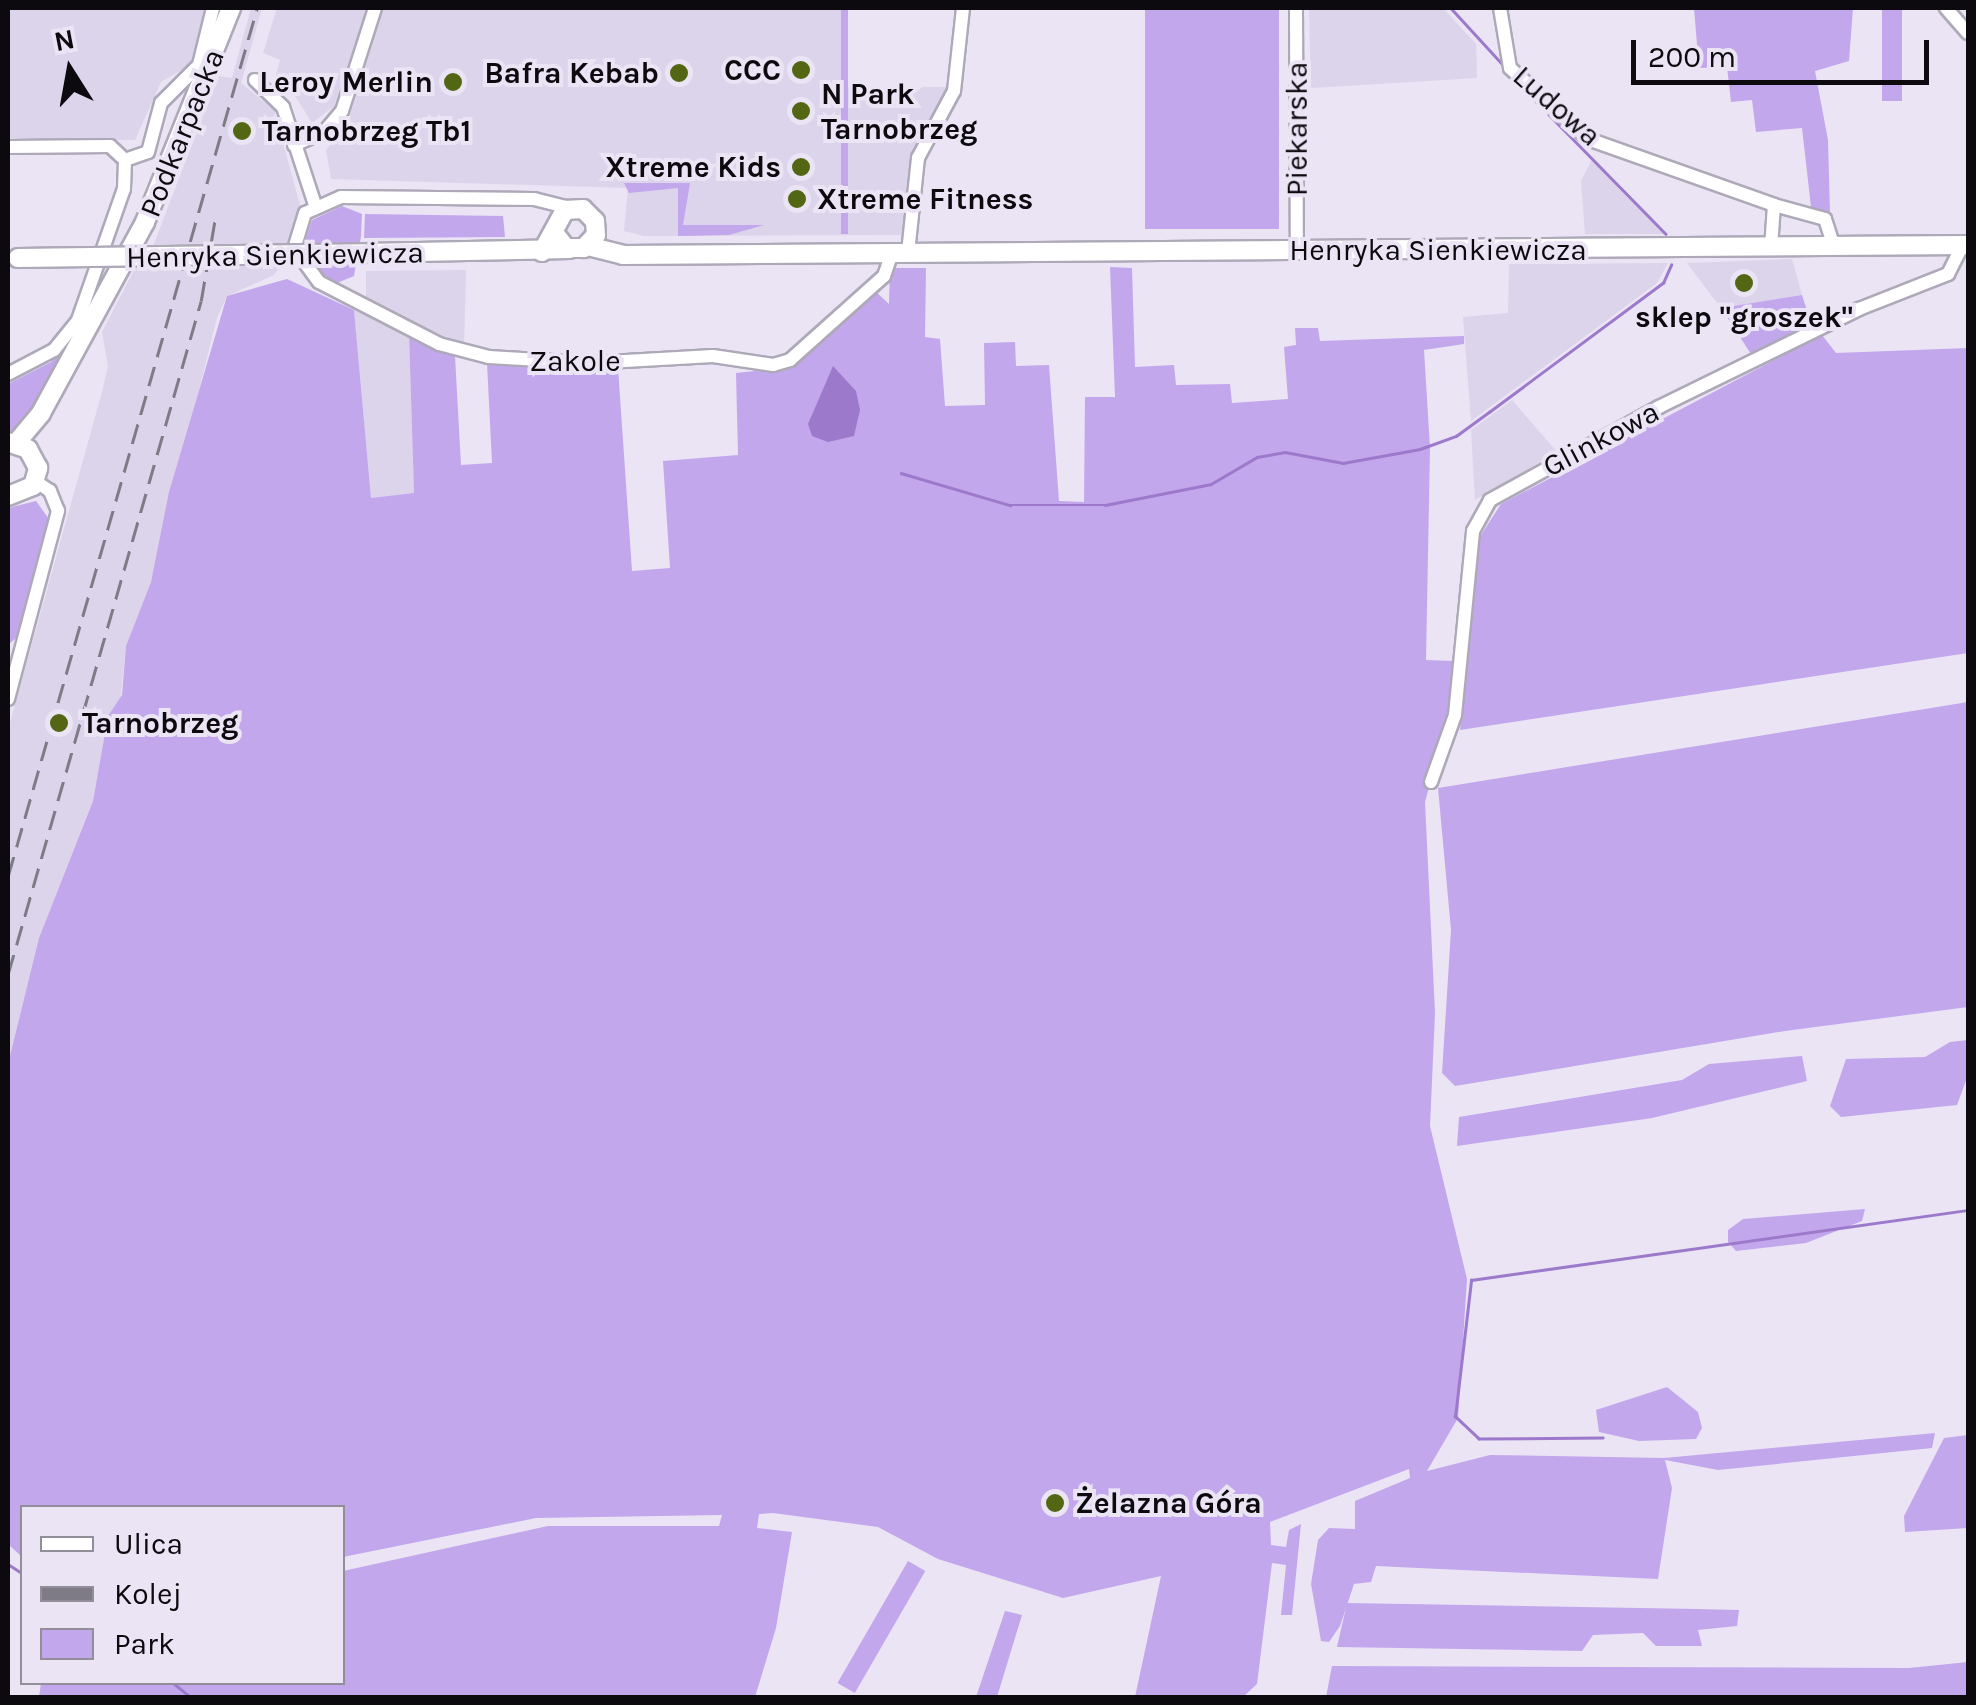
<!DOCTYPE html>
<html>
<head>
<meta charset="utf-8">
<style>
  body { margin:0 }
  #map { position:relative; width:1976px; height:1705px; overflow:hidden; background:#eae4f5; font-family:Karla,sans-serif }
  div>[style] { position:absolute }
  .built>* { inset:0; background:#dcd4ea }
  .green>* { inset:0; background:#c3a7ec; transform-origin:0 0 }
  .water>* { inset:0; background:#9d79cc }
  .stream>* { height:2.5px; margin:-1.25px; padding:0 1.25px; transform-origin:1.25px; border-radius:1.25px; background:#9d79cc }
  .roads { filter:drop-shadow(2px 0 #aea9b8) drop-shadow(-2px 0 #aea9b8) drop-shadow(0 2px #aea9b8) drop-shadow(0 -2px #aea9b8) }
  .minor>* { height:12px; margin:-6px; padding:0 6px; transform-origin:6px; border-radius:6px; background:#fff }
  .major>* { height:18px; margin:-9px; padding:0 9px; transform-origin:9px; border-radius:9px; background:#fff }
  .rail>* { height:2.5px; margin-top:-1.25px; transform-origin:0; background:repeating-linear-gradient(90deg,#7f7b86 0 20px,transparent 0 30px) }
  .bridges { filter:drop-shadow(2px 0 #aea9b8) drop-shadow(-2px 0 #aea9b8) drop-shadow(0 2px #aea9b8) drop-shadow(0 -2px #aea9b8) }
  .major-bridge>* { height:18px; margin:-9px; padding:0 9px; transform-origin:9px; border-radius:9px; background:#fff }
  .dots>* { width:28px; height:28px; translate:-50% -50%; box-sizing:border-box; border:5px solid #eae4f5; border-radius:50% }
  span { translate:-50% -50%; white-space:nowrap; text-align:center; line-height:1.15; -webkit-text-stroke:8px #eae4f5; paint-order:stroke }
  .poi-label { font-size:30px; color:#0c0a0f; font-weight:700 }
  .right { translate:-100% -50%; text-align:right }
  .left { translate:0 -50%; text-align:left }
  .street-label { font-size:30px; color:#0c0a0f }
  .frame { position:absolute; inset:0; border:10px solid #0c0a0f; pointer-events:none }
  .legend { position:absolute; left:20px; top:1505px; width:325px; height:180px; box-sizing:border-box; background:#eae4f5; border:2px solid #918d99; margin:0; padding:12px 18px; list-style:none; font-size:30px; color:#0c0a0f }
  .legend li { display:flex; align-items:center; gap:20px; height:50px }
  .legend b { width:50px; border:2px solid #918d99 }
  .north { position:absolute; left:20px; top:20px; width:100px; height:100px; -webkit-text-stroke:8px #eae4f5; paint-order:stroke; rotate:349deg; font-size:28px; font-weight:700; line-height:40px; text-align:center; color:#0c0a0f }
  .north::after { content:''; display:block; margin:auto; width:35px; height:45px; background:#0c0a0f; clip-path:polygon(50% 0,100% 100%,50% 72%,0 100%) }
  .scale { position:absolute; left:1631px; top:40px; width:298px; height:45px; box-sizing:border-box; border:5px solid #0c0a0f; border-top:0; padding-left:12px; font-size:30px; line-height:35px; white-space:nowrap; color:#0c0a0f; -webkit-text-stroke:8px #eae4f5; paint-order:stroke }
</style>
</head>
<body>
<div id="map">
  <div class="built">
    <i style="clip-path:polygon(8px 8px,204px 8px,192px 64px,161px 82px,135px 140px,8px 138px)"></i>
    <i style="clip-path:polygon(251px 8px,262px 8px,241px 83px,274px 110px,300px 205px,287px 257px,274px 275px,227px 296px,217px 318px,151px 582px,126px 646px,120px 704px,108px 716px,93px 801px,39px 938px,8px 1064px,8px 730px,102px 392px,108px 366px,102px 332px,145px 249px,152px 249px,218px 76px,232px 78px)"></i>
    <i style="clip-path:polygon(277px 8px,367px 8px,334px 106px,312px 123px,287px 83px,275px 78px,280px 60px,263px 53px)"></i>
    <i style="clip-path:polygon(384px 8px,848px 8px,848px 87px,951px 87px,917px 144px,905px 195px,904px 235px,644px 236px,624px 231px,628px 188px,331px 179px,326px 150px,347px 125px)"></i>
    <i style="clip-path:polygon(1309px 8px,1443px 8px,1476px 44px,1477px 78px,1311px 88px)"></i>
    <i style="clip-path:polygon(1593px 157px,1593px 158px,1664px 234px,1585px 234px,1581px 181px)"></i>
    <i style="clip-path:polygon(1792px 259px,1802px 295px,1721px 308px,1687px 263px)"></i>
    <i style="clip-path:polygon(1668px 263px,1657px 283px,1471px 421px,1463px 317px,1508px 313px,1509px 264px)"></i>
    <i style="clip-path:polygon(466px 270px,464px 346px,366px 299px,366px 271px)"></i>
    <i style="clip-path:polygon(354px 310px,409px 334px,414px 494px,371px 498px)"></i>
    <i style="clip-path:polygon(1512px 400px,1557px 452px,1475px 500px,1471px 430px)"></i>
  </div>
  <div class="green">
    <i style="left:841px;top:8px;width:7px;height:226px"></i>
    <i style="left:1145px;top:8px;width:134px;height:221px"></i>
    <i style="clip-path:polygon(1694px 8px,1853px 8px,1849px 61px,1815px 71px,1828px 140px,1830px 214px,1811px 207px,1802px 128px,1756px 132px,1752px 100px,1731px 102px,1727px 67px,1699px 68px)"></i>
    <i style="left:1882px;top:8px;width:20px;height:93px"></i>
    <i style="clip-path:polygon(624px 183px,690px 183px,683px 225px,764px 225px,729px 235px,678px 236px,678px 188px,629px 193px)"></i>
    <i style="clip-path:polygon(342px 206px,362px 214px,361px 236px,354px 276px,337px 283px,317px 271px,303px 248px,312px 220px)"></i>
    <i style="clip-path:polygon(365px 214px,503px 216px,505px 237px,364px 238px)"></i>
    <i style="clip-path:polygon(1110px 267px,1132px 268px,1135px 367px,1174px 365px,1176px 385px,1230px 384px,1232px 403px,1288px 399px,1284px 347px,1296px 345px,1295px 328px,1318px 328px,1320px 341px,1464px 336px,1464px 344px,1424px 350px,1430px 448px,1426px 660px,1454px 661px,1449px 714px,1425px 802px,1435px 1013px,1430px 1126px,1467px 1279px,1458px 1418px,1427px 1471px,1490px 1455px,1664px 1458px,1935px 1433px,1932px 1448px,1718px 1470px,1665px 1460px,1672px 1488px,1658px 1579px,1376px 1566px,1371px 1582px,1354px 1584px,1340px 1626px,1329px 1642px,1321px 1641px,1311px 1584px,1318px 1540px,1329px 1528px,1355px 1529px,1355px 1501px,1410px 1478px,1409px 1469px,1270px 1522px,1271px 1545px,1286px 1547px,1289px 1530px,1301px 1524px,1292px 1615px,1281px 1615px,1286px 1565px,1272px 1563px,1257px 1684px,1243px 1697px,1135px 1697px,1161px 1576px,1063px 1598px,938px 1559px,878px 1527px,773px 1513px,759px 1514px,757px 1528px,792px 1532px,776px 1628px,755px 1697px,39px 1697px,41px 1683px,342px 1682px,343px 1571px,548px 1526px,719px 1526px,722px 1515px,536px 1518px,343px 1557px,342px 1508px,22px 1508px,22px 1557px,8px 1544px,8px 1064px,39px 938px,93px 801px,108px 716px,122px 695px,126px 646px,151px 582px,169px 492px,227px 296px,287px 279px,354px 310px,371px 498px,414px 493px,409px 334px,455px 356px,461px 465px,492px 463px,487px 363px,618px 368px,632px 571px,670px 568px,663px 461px,738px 455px,736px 373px,783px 368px,874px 290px,889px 304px,890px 268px,926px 268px,925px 337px,940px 339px,945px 406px,985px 405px,984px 343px,1015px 342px,1016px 366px,1049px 365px,1059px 501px,1084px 502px,1085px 397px,1115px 397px)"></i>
    <i style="clip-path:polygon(1802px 295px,1812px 326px,1751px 354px,1721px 308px)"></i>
    <i style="clip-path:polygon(1822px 335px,1836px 353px,1968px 348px,1968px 653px,1460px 730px,1479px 538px,1501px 504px)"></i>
    <i style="clip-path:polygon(74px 341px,19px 433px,8px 437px,8px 384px,51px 362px)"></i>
    <i style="clip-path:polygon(36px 501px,49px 519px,45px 543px,17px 637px,8px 645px,8px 508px)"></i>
    <i style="clip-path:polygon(1968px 702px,1968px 1007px,1785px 1031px,1455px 1086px,1442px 1073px,1451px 930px,1438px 788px)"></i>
    <i style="clip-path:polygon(1968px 1040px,1968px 1075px,1957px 1105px,1841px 1117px,1830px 1106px,1846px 1059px,1925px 1057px,1950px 1042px)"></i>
    <i style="clip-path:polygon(1802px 1056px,1807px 1081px,1652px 1118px,1457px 1146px,1459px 1117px,1682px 1080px,1709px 1064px)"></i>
    <i style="clip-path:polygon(1865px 1209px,1862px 1221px,1806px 1243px,1736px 1251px,1728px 1242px,1728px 1230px,1743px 1219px)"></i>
    <i style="clip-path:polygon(1667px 1387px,1698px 1412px,1702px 1428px,1696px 1439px,1639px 1441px,1599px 1432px,1596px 1410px)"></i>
    <i style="clip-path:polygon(1968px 1435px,1968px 1528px,1905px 1532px,1904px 1516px,1944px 1438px)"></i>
    <i style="left:908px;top:1561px;width:20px;height:141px;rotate:30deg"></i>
    <i style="clip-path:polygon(1347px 1603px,1697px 1609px,1739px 1610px,1737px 1626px,1698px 1630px,1702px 1646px,1656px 1646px,1643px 1633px,1593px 1635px,1582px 1651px,1337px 1647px)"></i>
    <i style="clip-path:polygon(1005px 1611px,1022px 1615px,997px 1697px,976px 1697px)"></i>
    <i style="clip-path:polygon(1968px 1662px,1968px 1697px,1326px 1697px,1332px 1666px,1909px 1668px)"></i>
  </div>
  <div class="water">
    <i style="clip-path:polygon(833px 366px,856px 391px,860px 410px,854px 436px,828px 442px,812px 436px,808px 424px)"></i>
  </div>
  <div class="stream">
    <i style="left:1451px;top:8px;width:80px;rotate:47.5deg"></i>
    <i style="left:1523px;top:88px;width:204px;rotate:45.6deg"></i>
    <i style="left:901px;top:473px;width:114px;rotate:16.4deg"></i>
    <i style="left:1010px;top:505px;width:95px"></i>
    <i style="left:1105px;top:505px;width:108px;rotate:-11.2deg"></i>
    <i style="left:1211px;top:484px;width:53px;rotate:-30.4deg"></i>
    <i style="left:1257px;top:457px;width:28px;rotate:-10deg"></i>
    <i style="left:1285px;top:452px;width:59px;rotate:10.7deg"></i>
    <i style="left:1343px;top:463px;width:78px;rotate:-10.3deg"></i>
    <i style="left:1420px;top:449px;width:38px;rotate:-20deg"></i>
    <i style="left:1456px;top:436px;width:41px;rotate:-36deg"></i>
    <i style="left:1489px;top:412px;width:217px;rotate:-36.6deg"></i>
    <i style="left:1663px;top:283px;width:20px;rotate:-66deg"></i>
    <i style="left:1603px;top:1438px;width:124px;rotate:179.5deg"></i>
    <i style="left:1479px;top:1439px;width:33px;rotate:-137deg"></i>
    <i style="left:1455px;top:1417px;width:138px;rotate:-83.3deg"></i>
    <i style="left:1471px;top:1280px;width:502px;rotate:-8.02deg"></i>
    <i style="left:1968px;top:1464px;width:23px;rotate:90deg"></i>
    <i style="left:8px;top:1564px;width:17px;rotate:33deg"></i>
    <i style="left:172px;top:1682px;width:26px;rotate:39deg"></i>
  </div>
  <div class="roads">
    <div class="minor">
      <i style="left:1296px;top:8px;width:243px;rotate:89.8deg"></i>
      <i style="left:1500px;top:8px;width:61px;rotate:80.5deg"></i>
      <i style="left:1510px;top:68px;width:105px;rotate:42.3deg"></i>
      <i style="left:1588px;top:139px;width:197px;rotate:19.5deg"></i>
      <i style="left:1774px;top:205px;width:43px;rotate:94deg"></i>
      <i style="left:1946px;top:8px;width:33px;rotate:49deg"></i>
      <i style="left:255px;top:80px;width:39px;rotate:44deg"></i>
      <i style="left:283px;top:107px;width:103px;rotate:71.9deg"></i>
      <i style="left:294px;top:145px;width:34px;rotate:-24deg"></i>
      <i style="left:325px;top:131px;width:26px;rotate:-50deg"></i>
      <i style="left:342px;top:111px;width:108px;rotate:-72.2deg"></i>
      <i style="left:8px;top:147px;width:102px;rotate:-0.6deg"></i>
      <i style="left:110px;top:146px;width:21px;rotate:43deg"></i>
      <i style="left:1774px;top:205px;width:53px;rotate:15.4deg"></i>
      <i style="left:1825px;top:219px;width:29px;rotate:72deg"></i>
      <i style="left:570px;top:208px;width:37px;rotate:-166deg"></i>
      <i style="left:534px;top:199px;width:193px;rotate:-179.4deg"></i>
      <i style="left:341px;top:197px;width:39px;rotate:156deg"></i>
      <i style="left:305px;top:213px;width:37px;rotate:107deg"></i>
      <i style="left:294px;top:248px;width:42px;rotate:53.7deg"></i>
      <i style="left:319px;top:282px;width:135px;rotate:27.3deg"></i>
      <i style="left:439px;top:344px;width:52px;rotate:14.6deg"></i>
      <i style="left:489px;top:357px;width:101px;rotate:3.4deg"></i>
      <i style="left:590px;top:363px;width:123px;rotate:-3.3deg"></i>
      <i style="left:713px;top:356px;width:61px;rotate:8.5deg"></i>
      <i style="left:773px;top:365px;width:18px;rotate:-16deg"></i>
      <i style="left:790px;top:360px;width:126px;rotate:-41.8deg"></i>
      <i style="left:884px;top:276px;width:24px;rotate:-71deg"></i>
      <i style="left:908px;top:253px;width:96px;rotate:-84deg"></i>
      <i style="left:918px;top:158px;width:76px;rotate:-61.8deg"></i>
      <i style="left:954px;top:91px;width:83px;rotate:-83.8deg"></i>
      <i style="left:8px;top:374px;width:52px;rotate:-27.6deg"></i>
      <i style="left:54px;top:350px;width:38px;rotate:-51deg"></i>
      <i style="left:78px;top:320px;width:139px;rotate:-70.7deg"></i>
      <i style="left:124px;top:189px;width:29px;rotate:-88deg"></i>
      <i style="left:125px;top:160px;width:24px;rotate:-19deg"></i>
      <i style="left:148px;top:152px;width:51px;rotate:-75.1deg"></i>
      <i style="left:161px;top:103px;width:54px;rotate:-45deg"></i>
      <i style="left:199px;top:65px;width:59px;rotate:-76.2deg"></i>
      <i style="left:8px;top:699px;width:195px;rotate:-75.1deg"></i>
      <i style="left:58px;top:511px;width:22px;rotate:-112deg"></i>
      <i style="left:50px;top:491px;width:18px;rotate:-146deg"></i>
      <i style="left:1431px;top:782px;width:71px;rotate:-70.3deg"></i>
      <i style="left:1455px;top:715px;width:185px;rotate:-84.4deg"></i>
      <i style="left:1473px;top:531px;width:35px;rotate:-61deg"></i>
      <i style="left:1490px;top:500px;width:193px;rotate:-28.8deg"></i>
      <i style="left:1659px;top:407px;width:223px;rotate:-26.1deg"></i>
      <i style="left:1859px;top:309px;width:96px;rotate:-21.5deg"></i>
      <i style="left:1948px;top:274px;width:33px;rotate:-63deg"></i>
    </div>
    <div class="major">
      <i style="left:588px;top:246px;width:36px;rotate:14deg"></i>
      <i style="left:623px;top:255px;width:1345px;rotate:-0.43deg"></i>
      <i style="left:542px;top:252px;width:48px;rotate:-61.3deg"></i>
      <i style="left:565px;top:210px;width:18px;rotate:-3deg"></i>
      <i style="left:583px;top:209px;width:17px;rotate:45deg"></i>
      <i style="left:595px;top:221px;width:14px;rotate:86deg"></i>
      <i style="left:596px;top:235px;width:18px;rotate:133deg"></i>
      <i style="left:584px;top:248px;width:18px;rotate:180deg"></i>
      <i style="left:566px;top:248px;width:18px;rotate:-128deg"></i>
      <i style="left:365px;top:253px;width:205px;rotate:-1.1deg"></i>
      <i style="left:17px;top:442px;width:38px;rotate:-50deg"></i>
      <i style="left:41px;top:413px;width:217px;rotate:-61.4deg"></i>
      <i style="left:145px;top:222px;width:231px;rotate:-68.1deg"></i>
      <i style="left:8px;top:496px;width:27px;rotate:-22deg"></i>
      <i style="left:33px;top:486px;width:19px;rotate:-74deg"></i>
      <i style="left:38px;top:468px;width:21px;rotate:-118deg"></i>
      <i style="left:28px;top:449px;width:21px;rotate:-161deg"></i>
    </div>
  </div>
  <div class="rail">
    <i style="left:8px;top:876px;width:903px;rotate:-73.99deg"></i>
    <i style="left:8px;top:974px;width:700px;rotate:-74deg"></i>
    <i style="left:201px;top:301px;width:83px;rotate:-80.3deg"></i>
  </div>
  <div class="bridges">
    <div class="major-bridge">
      <i style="left:18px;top:258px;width:347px;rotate:-0.8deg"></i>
    </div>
  </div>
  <div class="dots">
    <i style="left:801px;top:70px;background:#526613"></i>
    <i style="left:679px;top:73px;background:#526613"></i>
    <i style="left:453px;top:82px;background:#526613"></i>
    <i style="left:801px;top:111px;background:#526613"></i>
    <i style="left:242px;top:131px;background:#526613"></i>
    <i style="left:801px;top:167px;background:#526613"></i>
    <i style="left:797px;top:199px;background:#526613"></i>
    <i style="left:1744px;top:283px;background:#526613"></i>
    <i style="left:59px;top:723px;background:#526613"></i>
    <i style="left:1055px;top:1503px;background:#526613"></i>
  </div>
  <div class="poi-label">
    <span class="right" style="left:781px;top:70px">CCC</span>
    <span class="right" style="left:659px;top:73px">Bafra Kebab</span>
    <span class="right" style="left:433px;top:82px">Leroy Merlin</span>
    <span class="left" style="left:821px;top:111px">N Park<br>Tarnobrzeg</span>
    <span class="left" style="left:262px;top:131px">Tarnobrzeg Tb1</span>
    <span class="right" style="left:781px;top:167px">Xtreme Kids</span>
    <span class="left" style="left:817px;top:199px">Xtreme Fitness</span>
    <span style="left:1744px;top:317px">sklep "groszek"</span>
    <span class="left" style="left:82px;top:723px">Tarnobrzeg</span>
    <span class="left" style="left:1075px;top:1503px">Żelazna Góra</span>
  </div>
  <div class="street-label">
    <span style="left:1557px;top:106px;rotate:41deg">Ludowa</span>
    <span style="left:1297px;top:129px;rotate:-90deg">Piekarska</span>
    <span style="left:182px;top:133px;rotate:-68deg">Podkarpacka</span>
    <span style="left:1438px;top:250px">Henryka Sienkiewicza</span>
    <span style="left:275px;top:255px;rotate:-1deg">Henryka Sienkiewicza</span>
    <span style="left:575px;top:361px">Zakole</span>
    <span style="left:1601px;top:439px;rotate:-28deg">Glinkowa</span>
  </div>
  <div class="frame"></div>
  <ul class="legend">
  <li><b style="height:12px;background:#fff"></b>Ulica</li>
  <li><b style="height:12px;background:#7f7b86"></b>Kolej</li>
  <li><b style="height:28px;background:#c3a7ec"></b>Park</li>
  </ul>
  <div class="north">N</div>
  <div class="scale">200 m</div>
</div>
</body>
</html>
